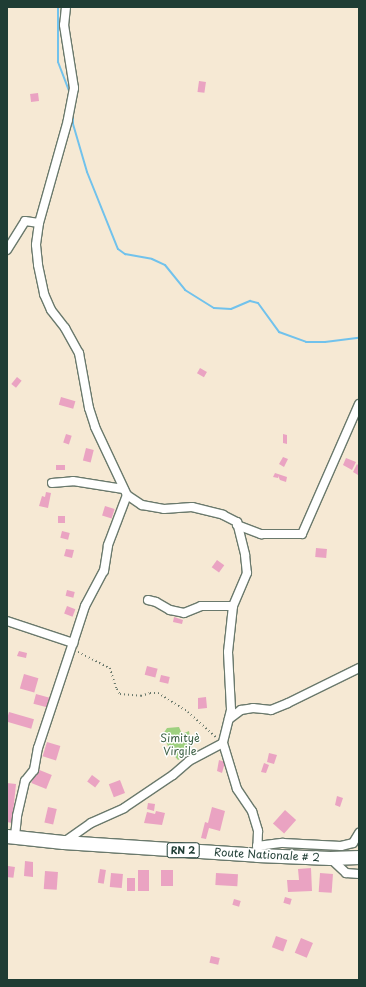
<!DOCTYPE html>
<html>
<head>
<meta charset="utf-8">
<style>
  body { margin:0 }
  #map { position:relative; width:366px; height:987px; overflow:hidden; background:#f6e9d4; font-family:"Playpen Sans",sans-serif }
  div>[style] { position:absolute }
  .green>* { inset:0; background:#9ed07f }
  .stream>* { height:2px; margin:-1px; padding:0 1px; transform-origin:1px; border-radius:1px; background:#71c2ec }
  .building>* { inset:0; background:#eaa3c2; transform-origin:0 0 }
  .path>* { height:1.5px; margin-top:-0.75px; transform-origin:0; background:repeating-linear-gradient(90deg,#6a796c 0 1px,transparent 0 4px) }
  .roads { filter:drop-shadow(1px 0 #6a796c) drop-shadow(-1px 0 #6a796c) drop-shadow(0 1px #6a796c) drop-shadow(0 -1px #6a796c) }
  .street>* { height:8px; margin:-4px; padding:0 4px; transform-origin:4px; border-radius:4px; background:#fff }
  .primary>* { height:13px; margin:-6.5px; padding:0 6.5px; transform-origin:6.5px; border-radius:6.5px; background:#fff }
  span { translate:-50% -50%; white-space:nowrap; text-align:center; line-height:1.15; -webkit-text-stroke:3px #fff; paint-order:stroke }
  .shield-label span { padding:1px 3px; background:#fff; border:1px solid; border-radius:3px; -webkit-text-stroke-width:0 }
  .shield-label { font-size:10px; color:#1f3d34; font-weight:700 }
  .park-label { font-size:11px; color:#3f6247 }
  .street-label { font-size:11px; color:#1f3d34 }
  .frame { position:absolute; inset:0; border:8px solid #1f3d34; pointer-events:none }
</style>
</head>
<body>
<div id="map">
  <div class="green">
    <i style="clip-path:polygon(179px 727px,182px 734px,189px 731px,192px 751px,178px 760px,170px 751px,163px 734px,167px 728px)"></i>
  </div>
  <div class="stream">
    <i style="left:58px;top:7px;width:55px;rotate:90deg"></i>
    <i style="left:58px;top:62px;width:33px;rotate:69deg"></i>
    <i style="left:73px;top:115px;width:9px;rotate:90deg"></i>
    <i style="left:73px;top:124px;width:50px;rotate:73.7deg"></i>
    <i style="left:87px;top:172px;width:83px;rotate:68.1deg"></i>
    <i style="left:118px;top:249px;width:9px;rotate:36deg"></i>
    <i style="left:125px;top:254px;width:27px;rotate:10deg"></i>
    <i style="left:152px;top:259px;width:14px;rotate:25deg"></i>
    <i style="left:165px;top:265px;width:32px;rotate:51deg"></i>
    <i style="left:185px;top:290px;width:34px;rotate:32deg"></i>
    <i style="left:214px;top:308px;width:17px;rotate:3deg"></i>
    <i style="left:231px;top:309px;width:21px;rotate:-23deg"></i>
    <i style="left:250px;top:301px;width:8px;rotate:14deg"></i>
    <i style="left:258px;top:303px;width:36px;rotate:54deg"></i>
    <i style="left:279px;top:332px;width:29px;rotate:20deg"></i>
    <i style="left:306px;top:342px;width:19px"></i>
    <i style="left:325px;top:342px;width:34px;rotate:-7deg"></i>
  </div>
  <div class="building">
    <i style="left:199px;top:81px;width:7px;height:11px;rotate:8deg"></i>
    <i style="left:38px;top:93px;width:8px;height:8px;rotate:83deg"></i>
    <i style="left:200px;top:368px;width:8px;height:6px;rotate:30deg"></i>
    <i style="left:17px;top:377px;width:6px;height:9px;rotate:39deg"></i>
    <i style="left:61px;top:397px;width:15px;height:8px;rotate:16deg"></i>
    <i style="left:66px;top:434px;width:6px;height:9px;rotate:18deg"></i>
    <i style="clip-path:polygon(283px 434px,287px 435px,287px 444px,283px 443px)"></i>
    <i style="left:86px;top:448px;width:8px;height:13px;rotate:14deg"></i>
    <i style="clip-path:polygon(283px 457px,288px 459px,284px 467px,279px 464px)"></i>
    <i style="clip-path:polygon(346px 458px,356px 462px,352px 470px,343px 465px)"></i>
    <i style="clip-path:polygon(357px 464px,359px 466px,358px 475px,353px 472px)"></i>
    <i style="left:56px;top:465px;width:9px;height:5px"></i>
    <i style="clip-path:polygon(275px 473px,287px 477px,286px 482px,280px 480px,278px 476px,278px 478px,273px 477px)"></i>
    <i style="clip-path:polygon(46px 492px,51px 493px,48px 508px,39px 506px,42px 496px,45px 497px)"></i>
    <i style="left:105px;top:506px;width:10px;height:10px;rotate:17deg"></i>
    <i style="left:58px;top:516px;width:7px;height:7px"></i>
    <i style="left:62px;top:531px;width:8px;height:7px;rotate:14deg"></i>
    <i style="left:316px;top:548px;width:11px;height:9px;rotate:5deg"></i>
    <i style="clip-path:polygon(66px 549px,74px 550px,72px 558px,64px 556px)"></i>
    <i style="left:217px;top:560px;width:9px;height:9px;rotate:36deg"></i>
    <i style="left:67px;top:590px;width:8px;height:6px;rotate:14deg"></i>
    <i style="left:67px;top:606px;width:9px;height:8px;rotate:21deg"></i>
    <i style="clip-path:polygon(174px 617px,183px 620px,182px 624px,173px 622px)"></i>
    <i style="clip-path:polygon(19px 651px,27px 653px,26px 658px,17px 656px)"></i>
    <i style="left:147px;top:666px;width:11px;height:9px;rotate:15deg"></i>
    <i style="left:24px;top:674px;width:15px;height:15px;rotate:16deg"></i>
    <i style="left:161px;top:675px;width:9px;height:7px;rotate:13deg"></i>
    <i style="left:36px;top:694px;width:16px;height:10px;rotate:15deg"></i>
    <i style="clip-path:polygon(206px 697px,207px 708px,198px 709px,198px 698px)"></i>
    <i style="left:9px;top:712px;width:26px;height:10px;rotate:16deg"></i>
    <i style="left:47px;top:742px;width:14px;height:15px;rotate:17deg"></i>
    <i style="clip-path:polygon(269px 753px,277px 755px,274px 764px,267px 762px)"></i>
    <i style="clip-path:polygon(219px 760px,225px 762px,222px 773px,217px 771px)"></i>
    <i style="clip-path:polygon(264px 763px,269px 765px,266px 773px,261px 772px)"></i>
    <i style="left:37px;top:769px;width:16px;height:15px;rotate:22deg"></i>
    <i style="left:92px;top:775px;width:10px;height:8px;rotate:37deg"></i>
    <i style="left:120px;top:780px;width:14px;height:12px;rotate:69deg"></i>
    <i style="clip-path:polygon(7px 783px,16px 784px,12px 823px,7px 822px)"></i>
    <i style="clip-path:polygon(337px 796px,343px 798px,340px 807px,335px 805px)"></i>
    <i style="clip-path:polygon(148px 803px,155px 804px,154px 811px,147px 809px)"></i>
    <i style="left:48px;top:807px;width:9px;height:16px;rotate:13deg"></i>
    <i style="clip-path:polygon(212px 807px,225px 811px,220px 831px,209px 828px,206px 839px,201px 838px,205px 822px,208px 823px)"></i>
    <i style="left:285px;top:810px;width:15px;height:18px;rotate:42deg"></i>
    <i style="clip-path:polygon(156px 811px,165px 813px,162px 825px,144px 823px,147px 812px,155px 814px)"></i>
    <i style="clip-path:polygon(25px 861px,33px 862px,33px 877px,24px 876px)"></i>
    <i style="left:8px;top:866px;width:7px;height:11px;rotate:8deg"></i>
    <i style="clip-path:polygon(311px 868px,312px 891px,288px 892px,287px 880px,299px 880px,298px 869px)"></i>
    <i style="left:100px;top:869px;width:6px;height:14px;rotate:9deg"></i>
    <i style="left:138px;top:870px;width:11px;height:21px"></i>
    <i style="left:161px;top:870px;width:12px;height:16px"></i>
    <i style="left:45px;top:871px;width:13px;height:18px;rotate:4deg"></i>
    <i style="left:111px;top:873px;width:12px;height:14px;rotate:5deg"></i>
    <i style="left:216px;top:873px;width:22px;height:12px;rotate:3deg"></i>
    <i style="left:320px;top:873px;width:13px;height:19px;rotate:4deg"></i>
    <i style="left:127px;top:878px;width:8px;height:13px"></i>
    <i style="left:285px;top:897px;width:7px;height:6px;rotate:16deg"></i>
    <i style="left:234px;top:899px;width:7px;height:6px;rotate:16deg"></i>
    <i style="left:276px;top:936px;width:12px;height:12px;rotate:20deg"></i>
    <i style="left:301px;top:938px;width:13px;height:16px;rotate:23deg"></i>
    <i style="left:211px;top:956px;width:9px;height:7px;rotate:13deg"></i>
  </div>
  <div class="path">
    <i style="left:78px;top:652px;width:36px;rotate:27deg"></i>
    <i style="left:110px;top:668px;width:22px;rotate:72deg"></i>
    <i style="left:117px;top:689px;width:6px;rotate:59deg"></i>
    <i style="left:120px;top:694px;width:21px;rotate:5deg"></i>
    <i style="left:141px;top:696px;width:9px;rotate:-18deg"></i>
    <i style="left:150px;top:693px;width:8px"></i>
    <i style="left:158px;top:693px;width:36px;rotate:32deg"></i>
    <i style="left:188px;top:712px;width:39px;rotate:42deg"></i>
  </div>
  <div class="roads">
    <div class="street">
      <i style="left:66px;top:7px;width:18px;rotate:96deg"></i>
      <i style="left:64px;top:25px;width:64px;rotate:81deg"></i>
      <i style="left:74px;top:88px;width:33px;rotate:101deg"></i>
      <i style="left:68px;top:120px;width:107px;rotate:105.7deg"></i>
      <i style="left:39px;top:223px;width:22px;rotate:98deg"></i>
      <i style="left:36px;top:245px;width:20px;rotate:84deg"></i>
      <i style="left:38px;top:265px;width:30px;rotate:78deg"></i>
      <i style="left:44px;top:294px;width:17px;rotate:66deg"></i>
      <i style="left:51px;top:310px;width:23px;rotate:52deg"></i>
      <i style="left:65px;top:328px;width:29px;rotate:61deg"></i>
      <i style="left:79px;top:353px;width:56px;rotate:79.7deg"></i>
      <i style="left:89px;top:408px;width:20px;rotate:72deg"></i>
      <i style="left:95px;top:427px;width:75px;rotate:64.8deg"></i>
      <i style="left:127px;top:495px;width:18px;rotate:34deg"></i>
      <i style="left:142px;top:505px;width:22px;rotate:10deg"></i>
      <i style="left:164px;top:509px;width:28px;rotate:-4deg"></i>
      <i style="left:192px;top:507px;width:32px;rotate:14deg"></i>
      <i style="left:223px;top:515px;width:16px;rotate:27deg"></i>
      <i style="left:237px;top:522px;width:34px;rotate:76deg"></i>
      <i style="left:245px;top:555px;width:18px;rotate:84deg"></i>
      <i style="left:247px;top:573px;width:36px;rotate:113deg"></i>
      <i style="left:233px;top:606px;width:46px;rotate:96.2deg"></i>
      <i style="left:228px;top:652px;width:58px;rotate:87deg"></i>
      <i style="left:231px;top:710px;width:34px;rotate:104deg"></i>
      <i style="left:223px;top:743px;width:48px;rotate:73.1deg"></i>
      <i style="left:237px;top:789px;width:27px;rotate:56deg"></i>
      <i style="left:252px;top:811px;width:21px;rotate:73deg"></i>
      <i style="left:258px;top:831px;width:24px;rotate:92deg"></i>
      <i style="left:7px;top:250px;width:34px;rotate:-58deg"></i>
      <i style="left:25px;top:221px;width:14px;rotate:8deg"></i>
      <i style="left:52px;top:483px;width:21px;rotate:-5deg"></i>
      <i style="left:73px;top:481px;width:51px;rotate:9.1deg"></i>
      <i style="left:237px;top:525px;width:26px;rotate:21deg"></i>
      <i style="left:261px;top:534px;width:41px"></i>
      <i style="left:302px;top:534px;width:142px;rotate:-66.3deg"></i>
      <i style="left:148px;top:600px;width:8px;rotate:14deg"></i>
      <i style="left:156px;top:602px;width:16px;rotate:30deg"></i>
      <i style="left:170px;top:610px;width:14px;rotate:12deg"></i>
      <i style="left:184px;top:613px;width:18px;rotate:-22deg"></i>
      <i style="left:201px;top:606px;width:32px"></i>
      <i style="left:7px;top:621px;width:70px;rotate:18.4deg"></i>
      <i style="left:229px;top:719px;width:15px;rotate:-37deg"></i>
      <i style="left:241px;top:710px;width:12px;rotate:-9deg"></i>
      <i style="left:253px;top:708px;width:18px;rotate:6deg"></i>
      <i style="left:271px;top:710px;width:18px;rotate:-22deg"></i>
      <i style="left:288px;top:703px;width:79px;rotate:-26.2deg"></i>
      <i style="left:15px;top:836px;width:20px;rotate:-84deg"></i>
      <i style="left:17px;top:816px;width:36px;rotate:-77deg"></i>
      <i style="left:25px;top:781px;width:14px;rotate:-51deg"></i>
      <i style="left:34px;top:770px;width:22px;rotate:-80deg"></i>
      <i style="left:38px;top:748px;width:114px;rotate:-71.6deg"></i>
      <i style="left:74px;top:640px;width:36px;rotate:-72deg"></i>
      <i style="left:85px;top:606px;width:40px;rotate:-62deg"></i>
      <i style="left:104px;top:571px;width:26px;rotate:-81deg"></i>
      <i style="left:108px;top:545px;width:53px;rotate:-69.2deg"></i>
      <i style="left:64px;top:842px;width:33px;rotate:-35deg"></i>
      <i style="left:91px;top:823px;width:36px;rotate:-24deg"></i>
      <i style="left:124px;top:808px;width:59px;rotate:-34deg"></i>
      <i style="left:173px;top:775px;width:21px;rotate:-41deg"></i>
      <i style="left:189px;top:761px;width:38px;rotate:-28deg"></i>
      <i style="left:257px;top:846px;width:26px;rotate:-7deg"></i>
      <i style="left:283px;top:843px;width:58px;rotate:3deg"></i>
      <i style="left:341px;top:846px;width:12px;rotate:-14deg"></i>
      <i style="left:353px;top:843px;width:12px;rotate:-59deg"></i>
      <i style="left:330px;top:858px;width:22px;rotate:43deg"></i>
      <i style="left:346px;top:873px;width:13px;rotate:4deg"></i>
    </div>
    <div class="primary">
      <i style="left:7px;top:836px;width:56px;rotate:6.1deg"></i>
      <i style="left:63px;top:842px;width:194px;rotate:3.8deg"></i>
      <i style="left:257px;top:855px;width:73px;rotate:2.4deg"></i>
      <i style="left:330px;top:858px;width:29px;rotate:-2deg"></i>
    </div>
  </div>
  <div class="shield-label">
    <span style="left:183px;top:850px">RN 2</span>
  </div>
  <div class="park-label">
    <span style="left:180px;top:745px">Simityè<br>Virgile</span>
  </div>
  <div class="street-label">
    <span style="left:267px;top:855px;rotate:3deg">Route Nationale # 2</span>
  </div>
  <div class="frame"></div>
</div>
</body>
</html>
